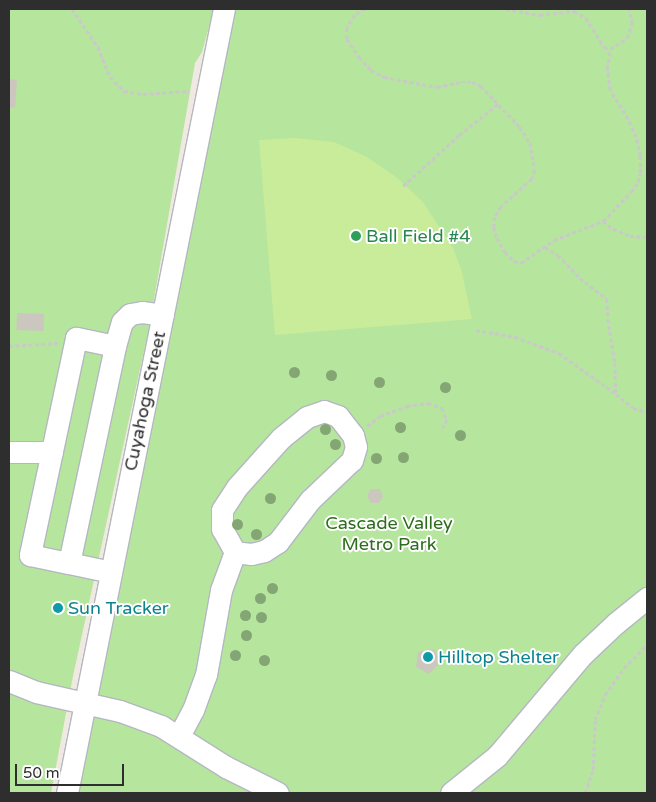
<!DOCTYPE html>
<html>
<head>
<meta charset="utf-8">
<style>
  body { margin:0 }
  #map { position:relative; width:656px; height:802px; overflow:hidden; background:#efe9e1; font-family:"Varela Round",sans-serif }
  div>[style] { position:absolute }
  .green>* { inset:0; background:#b6e59e }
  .pitch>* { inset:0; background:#c9ec9a }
  .building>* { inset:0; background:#cbc7bf; transform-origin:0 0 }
  .path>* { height:2.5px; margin-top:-1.25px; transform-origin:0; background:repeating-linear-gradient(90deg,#c9c9c9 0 4px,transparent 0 6.5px) }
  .roads { filter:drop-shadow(1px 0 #b4b7c1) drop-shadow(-1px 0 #b4b7c1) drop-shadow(0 1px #b4b7c1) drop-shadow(0 -1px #b4b7c1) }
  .minor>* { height:21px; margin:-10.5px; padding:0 10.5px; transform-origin:10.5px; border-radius:10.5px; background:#fff }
  .trees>* { width:11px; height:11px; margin:-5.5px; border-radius:50%; background:#84a574 }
  .dots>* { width:14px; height:14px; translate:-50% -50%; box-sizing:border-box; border:2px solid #fff; border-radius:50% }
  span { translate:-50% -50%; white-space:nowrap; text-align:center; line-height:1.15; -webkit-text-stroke:4px #fff; paint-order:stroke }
  .leisure-label { font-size:18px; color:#27864d }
  .left { translate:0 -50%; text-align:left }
  .street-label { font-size:18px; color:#2e2e2e }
  .park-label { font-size:18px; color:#2c6e1b }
  .culture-label { font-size:18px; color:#0d838f }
  .frame { position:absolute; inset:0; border:10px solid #2e2e2e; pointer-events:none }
  .scale { position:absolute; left:15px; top:764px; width:109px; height:22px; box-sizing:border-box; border:2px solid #2e2e2e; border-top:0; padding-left:6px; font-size:15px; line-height:18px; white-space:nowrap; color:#2e2e2e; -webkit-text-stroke:4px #fff; paint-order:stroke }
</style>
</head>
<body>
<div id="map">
  <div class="green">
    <i style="clip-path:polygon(9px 9px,214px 9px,202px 52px,195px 63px,149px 328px,73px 676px,51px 793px,9px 793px)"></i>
    <i style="clip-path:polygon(224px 9px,647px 9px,647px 793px,67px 793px)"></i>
  </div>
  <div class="pitch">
    <i style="clip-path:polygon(295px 138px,334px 142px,367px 157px,396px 177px,423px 202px,453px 248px,461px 269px,472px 319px,275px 335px,259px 140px)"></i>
  </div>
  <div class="building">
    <i style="clip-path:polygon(9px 79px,17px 80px,15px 108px,9px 107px)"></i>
    <i style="left:17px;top:313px;width:27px;height:17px;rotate:2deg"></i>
    <i style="clip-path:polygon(371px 489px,380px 489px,383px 496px,379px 503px,371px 503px,367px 496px)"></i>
    <i style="clip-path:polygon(434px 649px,441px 662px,429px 674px,416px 667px,418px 652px)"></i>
  </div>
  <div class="path">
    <i style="left:72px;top:9px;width:46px;rotate:55.6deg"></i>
    <i style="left:98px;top:47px;width:32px;rotate:68deg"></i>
    <i style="left:110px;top:77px;width:20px;rotate:45deg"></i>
    <i style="left:124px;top:91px;width:19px;rotate:9deg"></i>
    <i style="left:143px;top:94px;width:46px;rotate:-3.7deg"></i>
    <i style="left:365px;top:9px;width:12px;rotate:149deg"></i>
    <i style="left:355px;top:15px;width:15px;rotate:122deg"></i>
    <i style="left:347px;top:28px;width:11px;rotate:90deg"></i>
    <i style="left:347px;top:39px;width:22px;rotate:56deg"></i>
    <i style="left:359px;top:57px;width:18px;rotate:47deg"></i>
    <i style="left:371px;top:70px;width:15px;rotate:28deg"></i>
    <i style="left:384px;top:77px;width:54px;rotate:10.7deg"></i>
    <i style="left:437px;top:87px;width:25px;rotate:-12deg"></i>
    <i style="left:461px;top:82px;width:11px"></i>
    <i style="left:472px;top:82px;width:10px;rotate:24deg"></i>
    <i style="left:481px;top:86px;width:57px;rotate:46.4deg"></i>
    <i style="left:520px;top:127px;width:19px;rotate:58deg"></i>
    <i style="left:530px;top:143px;width:27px;rotate:80deg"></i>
    <i style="left:535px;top:170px;width:9px;rotate:108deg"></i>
    <i style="left:532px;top:179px;width:42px;rotate:137.9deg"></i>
    <i style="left:501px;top:207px;width:12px;rotate:121deg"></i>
    <i style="left:495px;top:217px;width:10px;rotate:96deg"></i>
    <i style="left:494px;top:227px;width:11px;rotate:75deg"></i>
    <i style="left:497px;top:238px;width:16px;rotate:60deg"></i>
    <i style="left:505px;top:252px;width:13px;rotate:45deg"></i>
    <i style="left:514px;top:261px;width:7px;rotate:16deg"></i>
    <i style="left:521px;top:263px;width:40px;rotate:-34.9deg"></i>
    <i style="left:554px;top:240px;width:53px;rotate:-21.2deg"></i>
    <i style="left:603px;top:221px;width:13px;rotate:39deg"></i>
    <i style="left:613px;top:229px;width:18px;rotate:22deg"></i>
    <i style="left:630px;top:236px;width:17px;rotate:3deg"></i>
    <i style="left:506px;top:9px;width:35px;rotate:10deg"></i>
    <i style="left:540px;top:15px;width:34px;rotate:-7deg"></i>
    <i style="left:574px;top:11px;width:14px;rotate:30deg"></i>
    <i style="left:586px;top:18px;width:34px;rotate:58deg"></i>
    <i style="left:604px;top:47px;width:6px;rotate:18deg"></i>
    <i style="left:610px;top:49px;width:20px;rotate:-33deg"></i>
    <i style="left:627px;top:38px;width:15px;rotate:-70deg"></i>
    <i style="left:632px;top:24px;width:15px;rotate:-101deg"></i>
    <i style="left:403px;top:186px;width:76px;rotate:-42.3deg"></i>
    <i style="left:459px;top:135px;width:50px;rotate:-38.5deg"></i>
    <i style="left:603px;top:221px;width:40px;rotate:-46deg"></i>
    <i style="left:631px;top:192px;width:12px;rotate:-55deg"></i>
    <i style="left:638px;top:182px;width:9px;rotate:-77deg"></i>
    <i style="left:640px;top:173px;width:17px;rotate:-90deg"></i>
    <i style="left:640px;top:156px;width:19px;rotate:-102deg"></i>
    <i style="left:636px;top:137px;width:20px;rotate:-114deg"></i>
    <i style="left:628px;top:119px;width:34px;rotate:-122deg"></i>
    <i style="left:610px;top:90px;width:21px;rotate:-98deg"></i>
    <i style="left:607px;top:69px;width:20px;rotate:-81deg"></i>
    <i style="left:545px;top:247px;width:15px;rotate:32deg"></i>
    <i style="left:558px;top:255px;width:32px;rotate:46deg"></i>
    <i style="left:580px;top:278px;width:34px;rotate:38deg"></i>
    <i style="left:607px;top:299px;width:20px;rotate:87deg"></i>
    <i style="left:608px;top:319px;width:45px;rotate:81deg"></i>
    <i style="left:615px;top:363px;width:31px;rotate:88deg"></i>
    <i style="left:616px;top:394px;width:22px;rotate:39deg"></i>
    <i style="left:633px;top:408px;width:15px;rotate:16deg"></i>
    <i style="left:476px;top:330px;width:40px;rotate:10deg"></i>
    <i style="left:515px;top:337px;width:47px;rotate:20deg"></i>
    <i style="left:559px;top:353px;width:70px;rotate:35.7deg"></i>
    <i style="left:9px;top:346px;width:49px;rotate:-3.5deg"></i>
    <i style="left:367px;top:426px;width:16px;rotate:-38deg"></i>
    <i style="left:380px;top:416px;width:29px;rotate:-20deg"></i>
    <i style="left:407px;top:406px;width:21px;rotate:-8deg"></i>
    <i style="left:428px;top:403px;width:15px;rotate:20deg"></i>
    <i style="left:442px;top:408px;width:13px;rotate:67deg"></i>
    <i style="left:447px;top:420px;width:9px;rotate:117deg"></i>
    <i style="left:585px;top:793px;width:24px;rotate:-71deg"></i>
    <i style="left:593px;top:770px;width:50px;rotate:-87.7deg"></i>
    <i style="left:595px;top:720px;width:27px;rotate:-68deg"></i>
    <i style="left:605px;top:695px;width:33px;rotate:-55deg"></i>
    <i style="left:624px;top:668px;width:33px;rotate:-45deg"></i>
  </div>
  <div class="roads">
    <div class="minor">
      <i style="left:115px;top:346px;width:25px;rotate:-74deg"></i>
      <i style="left:122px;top:322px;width:11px;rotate:-45deg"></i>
      <i style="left:130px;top:314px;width:12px;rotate:-9deg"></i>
      <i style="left:142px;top:312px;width:21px;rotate:8deg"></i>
      <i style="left:324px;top:411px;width:15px;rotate:20deg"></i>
      <i style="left:338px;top:416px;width:24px;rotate:52deg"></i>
      <i style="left:353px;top:435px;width:12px;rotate:76deg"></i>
      <i style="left:356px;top:447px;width:14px;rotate:107deg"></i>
      <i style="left:352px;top:460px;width:58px;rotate:136.4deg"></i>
      <i style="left:310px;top:500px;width:53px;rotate:127.3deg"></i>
      <i style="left:278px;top:542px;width:17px;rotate:147deg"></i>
      <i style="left:264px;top:551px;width:13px;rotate:167deg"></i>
      <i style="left:251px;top:554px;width:16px;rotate:-173deg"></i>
      <i style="left:235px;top:552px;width:26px;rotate:-119deg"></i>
      <i style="left:222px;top:529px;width:19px;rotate:-90deg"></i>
      <i style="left:222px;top:510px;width:27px;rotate:-57deg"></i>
      <i style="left:237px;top:487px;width:66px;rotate:-48.1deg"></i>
      <i style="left:281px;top:438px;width:33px;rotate:-39deg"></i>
      <i style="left:307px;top:417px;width:18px;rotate:-19deg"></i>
      <i style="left:9px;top:452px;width:43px"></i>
      <i style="left:69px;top:563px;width:222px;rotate:-78deg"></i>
      <i style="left:115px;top:346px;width:40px;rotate:-168deg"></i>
      <i style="left:76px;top:338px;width:222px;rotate:102deg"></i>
      <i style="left:30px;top:555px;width:40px;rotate:12deg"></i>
      <i style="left:69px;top:563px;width:43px;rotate:12.1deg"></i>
      <i style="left:9px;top:681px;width:29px;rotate:22deg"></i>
      <i style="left:36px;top:692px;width:86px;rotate:12.7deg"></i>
      <i style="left:120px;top:711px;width:44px;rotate:20.1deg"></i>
      <i style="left:161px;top:726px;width:77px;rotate:32.2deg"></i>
      <i style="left:226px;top:767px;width:58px;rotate:26.6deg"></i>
      <i style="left:179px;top:736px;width:30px;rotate:-62deg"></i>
      <i style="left:193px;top:710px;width:37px;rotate:-70deg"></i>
      <i style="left:206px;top:675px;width:86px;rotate:-80deg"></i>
      <i style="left:221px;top:590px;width:40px;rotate:-69.8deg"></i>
      <i style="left:67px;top:793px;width:800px;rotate:-78.68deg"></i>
      <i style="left:451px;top:793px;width:59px;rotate:-38.8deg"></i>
      <i style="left:497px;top:756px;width:133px;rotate:-49.9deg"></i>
      <i style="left:583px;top:654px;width:45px;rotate:-43.2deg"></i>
      <i style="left:616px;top:623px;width:40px;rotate:-39deg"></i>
    </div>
  </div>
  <div class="trees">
    <i style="left:294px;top:372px"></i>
    <i style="left:331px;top:375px"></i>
    <i style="left:379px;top:382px"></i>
    <i style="left:445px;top:387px"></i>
    <i style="left:400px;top:427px"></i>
    <i style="left:325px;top:429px"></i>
    <i style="left:460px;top:435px"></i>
    <i style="left:335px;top:444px"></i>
    <i style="left:403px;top:457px"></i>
    <i style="left:376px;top:458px"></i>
    <i style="left:270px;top:498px"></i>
    <i style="left:237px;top:524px"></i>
    <i style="left:256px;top:534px"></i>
    <i style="left:272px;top:588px"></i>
    <i style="left:260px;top:598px"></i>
    <i style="left:245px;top:615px"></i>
    <i style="left:261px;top:617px"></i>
    <i style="left:246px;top:635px"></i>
    <i style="left:235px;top:655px"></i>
    <i style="left:264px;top:660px"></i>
  </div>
  <div class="dots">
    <i style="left:356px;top:236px;background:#2e9e5b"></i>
    <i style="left:58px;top:608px;background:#0f9aa8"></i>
    <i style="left:428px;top:657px;background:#0f9aa8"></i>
  </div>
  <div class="leisure-label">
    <span class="left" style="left:366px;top:236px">Ball Field #4</span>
  </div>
  <div class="street-label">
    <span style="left:145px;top:401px;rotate:-78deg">Cuyahoga Street</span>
  </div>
  <div class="park-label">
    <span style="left:389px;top:534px">Cascade Valley<br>Metro Park</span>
  </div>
  <div class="culture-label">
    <span class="left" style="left:68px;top:608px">Sun Tracker</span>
    <span class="left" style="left:438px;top:657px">Hilltop Shelter</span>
  </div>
  <div class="frame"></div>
  <div class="scale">50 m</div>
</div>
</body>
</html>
